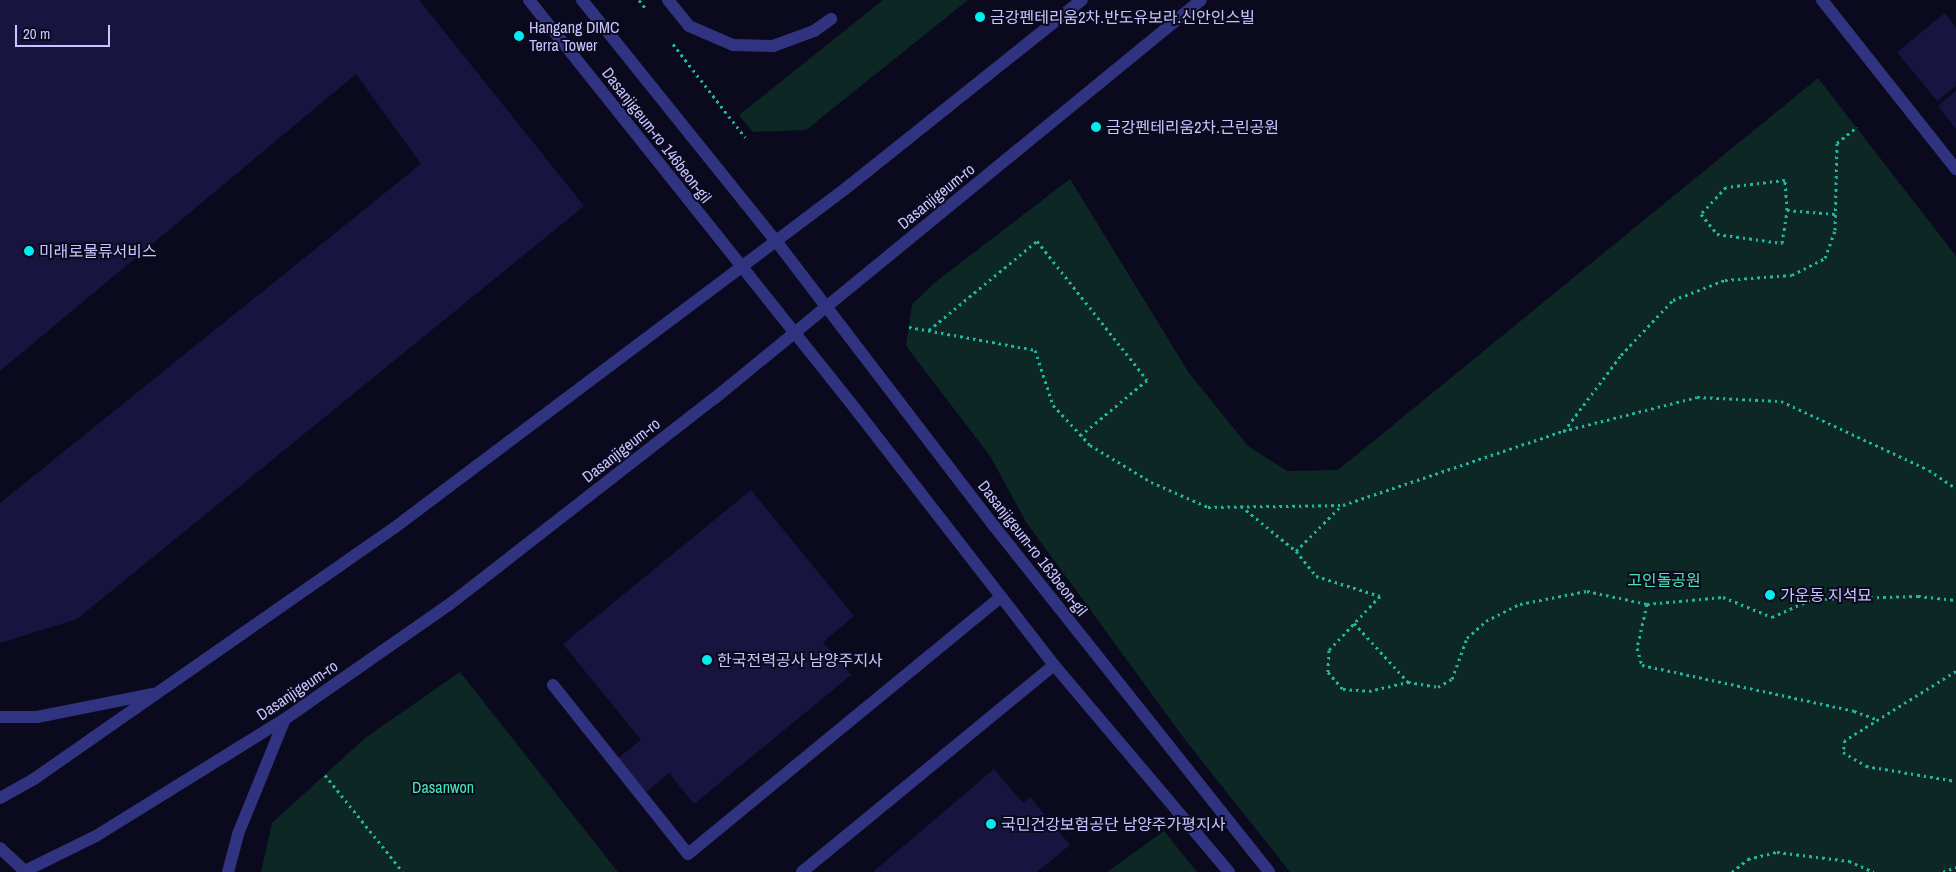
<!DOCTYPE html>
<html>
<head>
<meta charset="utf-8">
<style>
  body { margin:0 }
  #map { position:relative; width:1956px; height:872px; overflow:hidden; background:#0b091d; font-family:"Archivo Narrow","Noto Sans KR",sans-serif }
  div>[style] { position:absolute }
  .green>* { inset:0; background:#0c2724 }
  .building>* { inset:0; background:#19143f }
  .path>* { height:3px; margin-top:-1.5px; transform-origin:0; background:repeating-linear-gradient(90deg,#21b7a1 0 2.5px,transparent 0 6.5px) }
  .service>* { height:12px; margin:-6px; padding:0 6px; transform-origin:6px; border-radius:6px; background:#303480 }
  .minor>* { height:12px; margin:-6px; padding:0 6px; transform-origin:6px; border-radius:6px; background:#303480 }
  .tertiary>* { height:12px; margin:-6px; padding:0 6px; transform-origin:6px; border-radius:6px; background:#303480 }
  .dots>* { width:14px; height:14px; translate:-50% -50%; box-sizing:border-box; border:2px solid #0b091d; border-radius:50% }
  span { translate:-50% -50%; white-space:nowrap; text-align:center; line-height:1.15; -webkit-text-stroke:4px #0b091d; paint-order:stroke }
  .poi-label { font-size:16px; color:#c6c5ff }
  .left { translate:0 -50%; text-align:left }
  .street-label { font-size:16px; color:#c6c5ff }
  .park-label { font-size:16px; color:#47e9b2 }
  .scale { position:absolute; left:15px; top:25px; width:95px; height:22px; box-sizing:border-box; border:2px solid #c6c5ff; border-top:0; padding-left:6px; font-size:15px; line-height:18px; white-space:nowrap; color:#c6c5ff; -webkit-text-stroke:4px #0b091d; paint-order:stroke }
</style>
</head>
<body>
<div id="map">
  <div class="green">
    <i style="clip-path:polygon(883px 0,968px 0,806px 130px,753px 132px,739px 115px)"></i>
    <i style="clip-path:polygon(1818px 78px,1956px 256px,1956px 872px,1290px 872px,1186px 741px,1026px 522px,990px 456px,906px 346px,912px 304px,938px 280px,1070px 179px,1189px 373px,1248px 446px,1287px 471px,1338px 470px)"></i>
    <i style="clip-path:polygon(460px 672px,618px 872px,261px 872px,272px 823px,365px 738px)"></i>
    <i style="clip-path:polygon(1164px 831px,1197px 872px,1107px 872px)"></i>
  </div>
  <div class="building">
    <i style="clip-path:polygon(0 0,419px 0,584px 206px,77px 619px,0 643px,0 503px,421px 164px,356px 74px,0 371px)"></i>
    <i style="clip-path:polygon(1945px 13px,1956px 27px,1956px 86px,1937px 101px,1897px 52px)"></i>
    <i style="clip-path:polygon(1956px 91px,1956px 129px,1938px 106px)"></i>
    <i style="clip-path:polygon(751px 490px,854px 616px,823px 642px,851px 675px,694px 804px,669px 773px,645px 793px,617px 759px,641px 740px,563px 644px)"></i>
    <i style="clip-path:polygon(994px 769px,1023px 803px,1030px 797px,1070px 845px,1037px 872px,873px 872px)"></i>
  </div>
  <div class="path">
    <i style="left:639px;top:0;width:11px;rotate:52deg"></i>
    <i style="left:673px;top:44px;width:118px;rotate:52.3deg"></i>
    <i style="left:1787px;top:210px;width:30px;rotate:-94deg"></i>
    <i style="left:1785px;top:180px;width:59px;rotate:173.2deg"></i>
    <i style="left:1726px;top:187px;width:37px;rotate:133deg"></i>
    <i style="left:1701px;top:214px;width:26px;rotate:51deg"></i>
    <i style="left:1717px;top:234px;width:66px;rotate:7.9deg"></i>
    <i style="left:1782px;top:243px;width:33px;rotate:-81deg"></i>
    <i style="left:1787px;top:210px;width:48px;rotate:4.8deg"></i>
    <i style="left:909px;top:327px;width:128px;rotate:10.3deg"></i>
    <i style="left:1035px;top:350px;width:58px;rotate:71.9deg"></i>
    <i style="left:1053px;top:405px;width:54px;rotate:47.2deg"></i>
    <i style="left:1090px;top:445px;width:71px;rotate:31.2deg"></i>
    <i style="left:1151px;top:482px;width:62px;rotate:23.7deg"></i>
    <i style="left:1208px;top:507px;width:135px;rotate:-0.8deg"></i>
    <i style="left:1343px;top:505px;width:232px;rotate:-18.6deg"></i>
    <i style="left:1563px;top:431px;width:138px;rotate:-14.2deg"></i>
    <i style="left:1697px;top:397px;width:84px;rotate:2.7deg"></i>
    <i style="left:1781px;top:401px;width:163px;rotate:25deg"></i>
    <i style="left:1929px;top:470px;width:32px;rotate:34deg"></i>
    <i style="left:929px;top:330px;width:140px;rotate:-39.5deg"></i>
    <i style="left:1037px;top:241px;width:177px;rotate:51.6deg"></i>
    <i style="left:1147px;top:380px;width:86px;rotate:140.2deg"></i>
    <i style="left:1564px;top:431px;width:95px;rotate:-53.1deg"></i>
    <i style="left:1621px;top:355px;width:76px;rotate:-46.6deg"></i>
    <i style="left:1673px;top:300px;width:56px;rotate:-21deg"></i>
    <i style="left:1725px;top:280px;width:67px;rotate:-4.3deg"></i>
    <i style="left:1792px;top:275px;width:37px;rotate:-27deg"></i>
    <i style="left:1825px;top:258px;width:30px;rotate:-70deg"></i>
    <i style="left:1835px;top:230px;width:87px;rotate:-88.7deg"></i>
    <i style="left:1837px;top:143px;width:26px;rotate:-39deg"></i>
    <i style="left:1241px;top:506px;width:71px;rotate:39.3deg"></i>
    <i style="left:1296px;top:551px;width:32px;rotate:51deg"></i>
    <i style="left:1316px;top:576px;width:67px;rotate:17.4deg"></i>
    <i style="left:1380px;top:596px;width:74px;rotate:133.4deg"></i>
    <i style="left:1329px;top:650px;width:22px;rotate:93deg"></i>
    <i style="left:1328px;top:672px;width:23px;rotate:49deg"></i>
    <i style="left:1343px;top:689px;width:26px;rotate:4deg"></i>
    <i style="left:1369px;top:691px;width:40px;rotate:-13deg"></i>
    <i style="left:1408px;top:682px;width:30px;rotate:9deg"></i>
    <i style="left:1438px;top:687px;width:16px;rotate:-30deg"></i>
    <i style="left:1452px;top:679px;width:44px;rotate:-69.9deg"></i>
    <i style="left:1467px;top:638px;width:25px;rotate:-42deg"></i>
    <i style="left:1486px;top:621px;width:38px;rotate:-27deg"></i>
    <i style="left:1520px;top:604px;width:68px;rotate:-11deg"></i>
    <i style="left:1587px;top:591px;width:61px;rotate:12.2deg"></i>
    <i style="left:1647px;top:604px;width:76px;rotate:-5.3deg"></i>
    <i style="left:1723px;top:597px;width:53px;rotate:22.2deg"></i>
    <i style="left:1772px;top:617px;width:44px;rotate:-24.2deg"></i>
    <i style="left:1812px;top:599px;width:106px;rotate:-1.6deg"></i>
    <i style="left:1918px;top:596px;width:38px;rotate:6deg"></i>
    <i style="left:1296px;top:551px;width:65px;rotate:-45deg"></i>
    <i style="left:1647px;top:604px;width:45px;rotate:102.8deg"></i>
    <i style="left:1637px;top:648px;width:18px;rotate:74deg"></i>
    <i style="left:1642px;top:665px;width:217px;rotate:12.2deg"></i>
    <i style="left:1854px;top:711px;width:23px;rotate:20deg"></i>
    <i style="left:1354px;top:623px;width:80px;rotate:47.5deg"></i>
    <i style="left:1956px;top:671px;width:131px;rotate:148.1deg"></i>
    <i style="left:1845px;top:740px;width:12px;rotate:99deg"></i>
    <i style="left:1843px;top:752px;width:27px;rotate:31deg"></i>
    <i style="left:1866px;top:766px;width:91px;rotate:9.5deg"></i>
    <i style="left:325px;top:775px;width:124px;rotate:51.2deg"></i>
    <i style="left:1732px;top:872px;width:21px;rotate:-39deg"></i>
    <i style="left:1748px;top:859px;width:30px;rotate:-14deg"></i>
    <i style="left:1777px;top:852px;width:73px;rotate:7.1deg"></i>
    <i style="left:1849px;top:861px;width:27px;rotate:24deg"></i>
    <i style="left:1943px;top:872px;width:14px;rotate:-21deg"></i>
  </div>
  <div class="service">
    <i style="left:668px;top:0;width:33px;rotate:51deg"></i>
    <i style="left:689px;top:26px;width:48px;rotate:23.4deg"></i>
    <i style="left:733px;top:45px;width:40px;rotate:1.4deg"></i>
    <i style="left:773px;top:46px;width:44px;rotate:-20.1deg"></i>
    <i style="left:814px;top:31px;width:21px;rotate:-35deg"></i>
    <i style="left:553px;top:685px;width:216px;rotate:51.4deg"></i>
    <i style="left:688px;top:854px;width:405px;rotate:-39.4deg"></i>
    <i style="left:802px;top:872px;width:326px;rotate:-39.4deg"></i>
  </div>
  <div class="minor">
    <i style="left:1822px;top:0;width:216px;rotate:51.6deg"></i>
  </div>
  <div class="tertiary">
    <i style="left:529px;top:0;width:514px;rotate:51.39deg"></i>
    <i style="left:850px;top:402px;width:333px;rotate:52.2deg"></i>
    <i style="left:1054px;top:665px;width:271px;rotate:49.8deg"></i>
    <i style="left:582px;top:0;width:309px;rotate:51.2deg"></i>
    <i style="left:776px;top:241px;width:359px;rotate:52.6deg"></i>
    <i style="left:994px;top:526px;width:442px;rotate:51.5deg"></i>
    <i style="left:0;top:717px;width:37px"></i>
    <i style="left:37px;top:717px;width:117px;rotate:-11.3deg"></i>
    <i style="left:0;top:798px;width:39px;rotate:-29deg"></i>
    <i style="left:34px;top:779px;width:439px;rotate:-34.9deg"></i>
    <i style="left:394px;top:528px;width:564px;rotate:-36.93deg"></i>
    <i style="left:845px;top:189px;width:303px;rotate:-38.6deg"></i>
    <i style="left:0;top:848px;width:35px;rotate:43deg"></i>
    <i style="left:23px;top:872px;width:81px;rotate:-26.3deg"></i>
    <i style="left:96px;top:836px;width:222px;rotate:-31.8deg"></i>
    <i style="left:285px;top:719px;width:201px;rotate:-34.9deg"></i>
    <i style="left:450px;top:604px;width:336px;rotate:-37.9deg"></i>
    <i style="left:715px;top:398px;width:628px;rotate:-39.32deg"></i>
    <i style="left:228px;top:872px;width:39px;rotate:-75deg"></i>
    <i style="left:238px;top:834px;width:124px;rotate:-67.8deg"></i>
  </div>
  <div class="dots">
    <i style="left:980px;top:17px;background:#00edf0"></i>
    <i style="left:519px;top:36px;background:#00edf0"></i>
    <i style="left:1096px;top:127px;background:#00edf0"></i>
    <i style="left:29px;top:251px;background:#00edf0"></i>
    <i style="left:1770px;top:595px;background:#00edf0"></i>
    <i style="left:707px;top:660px;background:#00edf0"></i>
    <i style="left:991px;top:824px;background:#00edf0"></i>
  </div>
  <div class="poi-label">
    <span class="left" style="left:990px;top:17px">금강펜테리움2차.반도유보라.신안인스빌</span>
    <span class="left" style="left:529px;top:36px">Hangang DIMC<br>Terra Tower</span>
    <span class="left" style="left:1106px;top:127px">금강펜테리움2차.근린공원</span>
    <span class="left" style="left:39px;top:251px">미래로물류서비스</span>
    <span class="left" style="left:1780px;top:595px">가운동 지석묘</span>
    <span class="left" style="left:717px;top:660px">한국전력공사 남양주지사</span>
    <span class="left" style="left:1001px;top:824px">국민건강보험공단 남양주가평지사</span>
  </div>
  <div class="street-label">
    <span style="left:657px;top:135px;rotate:52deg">Dasanjigeum-ro 146beon-gil</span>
    <span style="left:936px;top:196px;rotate:-39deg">Dasanjigeum-ro</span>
    <span style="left:621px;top:450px;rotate:-38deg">Dasanjigeum-ro</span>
    <span style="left:1033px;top:548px;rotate:52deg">Dasanjigeum-ro 163beon-gil</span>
    <span style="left:297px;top:690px;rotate:-34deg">Dasanjigeum-ro</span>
  </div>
  <div class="park-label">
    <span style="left:1664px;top:580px">고인돌공원</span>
    <span style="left:443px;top:787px">Dasanwon</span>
  </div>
  <div class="scale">20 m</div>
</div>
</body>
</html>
